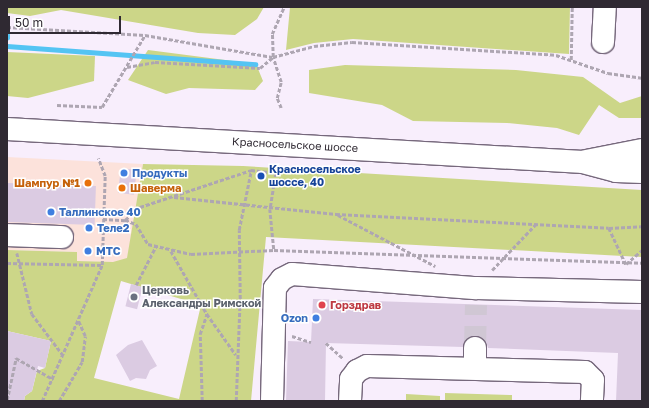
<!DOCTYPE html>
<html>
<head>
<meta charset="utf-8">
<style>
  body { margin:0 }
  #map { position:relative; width:649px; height:408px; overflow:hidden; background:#f8eefc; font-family:"Golos Text",sans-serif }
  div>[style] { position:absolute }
  .commercial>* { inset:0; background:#fce2db }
  .green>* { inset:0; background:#ccd688 }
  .stream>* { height:4.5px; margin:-2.25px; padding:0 2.25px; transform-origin:2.25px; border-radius:2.25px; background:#54c4f3 }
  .building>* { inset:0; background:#dbcbe2; transform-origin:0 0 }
  .minor-tunnel>* { height:22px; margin-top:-11px; transform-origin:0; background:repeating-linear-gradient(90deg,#d0c7d4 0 22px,transparent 0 33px) }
  .path>* { height:2.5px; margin-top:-1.25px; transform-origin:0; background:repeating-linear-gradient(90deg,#aea6b2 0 4px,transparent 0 6px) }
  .roads { filter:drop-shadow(1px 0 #76687c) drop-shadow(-1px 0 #76687c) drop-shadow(0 1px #76687c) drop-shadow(0 -1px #76687c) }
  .minor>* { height:22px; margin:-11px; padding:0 11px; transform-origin:11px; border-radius:11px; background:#fff }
  .highway>* { height:22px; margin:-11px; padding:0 11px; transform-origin:11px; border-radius:11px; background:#fff }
  .dots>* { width:11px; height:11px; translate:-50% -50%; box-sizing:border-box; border:2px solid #fff; border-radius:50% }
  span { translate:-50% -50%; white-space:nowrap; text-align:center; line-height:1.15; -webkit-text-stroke:3px #fff; paint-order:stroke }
  .street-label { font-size:11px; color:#2f2932 }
  .transit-label { font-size:11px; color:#164399; font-weight:700 }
  .left { translate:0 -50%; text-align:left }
  .shop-label { font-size:11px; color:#366cbe; font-weight:700 }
  .right { translate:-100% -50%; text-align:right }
  .food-label { font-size:11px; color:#c56008; font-weight:700 }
  .worship-label { font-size:11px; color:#5b616d; font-weight:700 }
  .health-label { font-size:11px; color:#be3a42; font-weight:700 }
  .frame { position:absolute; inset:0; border:8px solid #2f2932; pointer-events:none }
  .scale { position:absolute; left:8px; top:16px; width:113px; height:18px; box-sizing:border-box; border:2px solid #2f2932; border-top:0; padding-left:5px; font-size:12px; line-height:14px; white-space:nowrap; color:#2f2932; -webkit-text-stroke:3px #fff; paint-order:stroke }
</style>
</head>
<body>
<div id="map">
  <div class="commercial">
    <i style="clip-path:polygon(7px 157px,143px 164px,127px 263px,76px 261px,76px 252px,7px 250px)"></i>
  </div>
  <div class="green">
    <i style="clip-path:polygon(7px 7px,264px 7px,257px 19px,235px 35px,198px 33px,61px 10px,30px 16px,7px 13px)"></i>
    <i style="clip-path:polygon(290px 7px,570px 7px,569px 54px,353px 39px,314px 43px,286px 50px)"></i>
    <i style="clip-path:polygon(148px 50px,256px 64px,263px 81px,255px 90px,189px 88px,166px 94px,128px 80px)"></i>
    <i style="clip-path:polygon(7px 52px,95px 56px,94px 81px,28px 98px,7px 96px)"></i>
    <i style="clip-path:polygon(345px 65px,516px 70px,583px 77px,620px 103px,642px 96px,642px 118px,619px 118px,599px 105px,579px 135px,557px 128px,507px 123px,413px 121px,382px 105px,309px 93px,309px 70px)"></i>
    <i style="clip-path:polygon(evenodd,143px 164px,243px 166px,642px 190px,642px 257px,266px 237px,251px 401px,24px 401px,25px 396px,32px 391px,37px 371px,45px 368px,51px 341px,7px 331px,7px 250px,77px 252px,77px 261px,113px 262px,127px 258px,143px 164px,121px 281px,201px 305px,179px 399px,94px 378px,121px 281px)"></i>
    <i style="clip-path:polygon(445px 393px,512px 395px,512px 401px,445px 401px)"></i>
    <i style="clip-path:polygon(406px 394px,440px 396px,440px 401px,406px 401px)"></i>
  </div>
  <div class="stream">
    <i style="left:7px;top:38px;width:3px;rotate:-90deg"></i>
    <i style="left:7px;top:46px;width:249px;rotate:4.2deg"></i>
  </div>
  <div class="building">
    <i style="left:121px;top:168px;width:16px;height:25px;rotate:7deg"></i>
    <i style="left:8px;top:183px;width:88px;height:39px;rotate:2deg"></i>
    <i style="left:131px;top:284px;width:12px;height:23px;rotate:14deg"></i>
    <i style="clip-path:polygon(313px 299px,642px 310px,642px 401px,616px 401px,618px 353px,488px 348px,486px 341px,475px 336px,468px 337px,463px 347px,326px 343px,325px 401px,286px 401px,288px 341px,311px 342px)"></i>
    <i style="clip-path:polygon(7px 331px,51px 341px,45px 368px,38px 366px,32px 391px,25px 396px,24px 401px,7px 401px)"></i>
    <i style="clip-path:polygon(142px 340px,157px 366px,150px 370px,146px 379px,136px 378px,130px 381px,116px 355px,128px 345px)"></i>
  </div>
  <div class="minor-tunnel">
    <i style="left:475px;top:348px;width:43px;rotate:-88.7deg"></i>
  </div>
  <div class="path">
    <i style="left:7px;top:27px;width:138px;rotate:3.3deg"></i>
    <i style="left:145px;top:35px;width:129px;rotate:9.8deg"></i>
    <i style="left:571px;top:60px;width:53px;rotate:-88.9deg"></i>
    <i style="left:127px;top:67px;width:28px;rotate:-10deg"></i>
    <i style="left:155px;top:62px;width:105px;rotate:3.3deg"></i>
    <i style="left:260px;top:68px;width:17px;rotate:-40deg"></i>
    <i style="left:273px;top:57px;width:42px;rotate:-15deg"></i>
    <i style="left:314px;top:46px;width:38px;rotate:-6deg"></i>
    <i style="left:352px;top:42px;width:204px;rotate:3.6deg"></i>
    <i style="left:556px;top:55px;width:55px;rotate:19.1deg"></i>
    <i style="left:608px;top:73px;width:34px;rotate:8deg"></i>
    <i style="left:57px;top:105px;width:45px;rotate:2.5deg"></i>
    <i style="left:102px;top:107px;width:84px;rotate:-59.2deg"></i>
    <i style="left:281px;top:108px;width:11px;rotate:-112deg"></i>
    <i style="left:277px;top:98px;width:16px;rotate:-76deg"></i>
    <i style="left:281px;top:82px;width:26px;rotate:-108deg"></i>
    <i style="left:273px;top:57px;width:23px;rotate:-92deg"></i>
    <i style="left:272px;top:34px;width:30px;rotate:-66deg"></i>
    <i style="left:174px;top:197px;width:163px;rotate:6deg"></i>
    <i style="left:336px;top:214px;width:273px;rotate:2.9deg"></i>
    <i style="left:609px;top:228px;width:33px;rotate:-3deg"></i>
    <i style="left:338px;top:215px;width:110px;rotate:27.7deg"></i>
    <i style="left:103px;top:219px;width:22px;rotate:3deg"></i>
    <i style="left:125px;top:220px;width:20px;rotate:-41deg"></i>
    <i style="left:140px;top:207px;width:117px;rotate:-18.4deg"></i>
    <i style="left:251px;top:170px;width:25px;rotate:7deg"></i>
    <i style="left:276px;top:173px;width:36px;rotate:99deg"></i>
    <i style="left:270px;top:209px;width:41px;rotate:84.4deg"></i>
    <i style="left:125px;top:220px;width:12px;rotate:20deg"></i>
    <i style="left:136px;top:224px;width:23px;rotate:59deg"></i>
    <i style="left:148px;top:244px;width:44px;rotate:13.1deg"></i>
    <i style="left:191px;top:254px;width:83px;rotate:-2.8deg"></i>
    <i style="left:274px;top:250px;width:368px;rotate:2deg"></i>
    <i style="left:609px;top:228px;width:40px;rotate:65deg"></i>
    <i style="left:626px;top:264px;width:21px;rotate:-41deg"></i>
    <i style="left:171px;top:251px;width:73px;rotate:60.3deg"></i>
    <i style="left:207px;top:314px;width:50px;rotate:54.7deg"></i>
    <i style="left:17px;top:253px;width:63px;rotate:76.2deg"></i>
    <i style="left:32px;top:314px;width:51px;rotate:52.9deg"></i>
    <i style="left:7px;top:263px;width:95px;rotate:1.2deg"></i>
    <i style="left:492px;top:270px;width:64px;rotate:-46.3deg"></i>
    <i style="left:136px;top:285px;width:44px;rotate:-62.9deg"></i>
    <i style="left:292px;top:336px;width:20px;rotate:18deg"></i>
    <i style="left:326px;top:343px;width:24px;rotate:42deg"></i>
    <i style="left:7px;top:400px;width:43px;rotate:-77.9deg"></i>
    <i style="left:16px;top:358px;width:43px;rotate:29.6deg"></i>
    <i style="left:42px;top:401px;width:149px;rotate:-66.2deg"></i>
    <i style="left:102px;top:265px;width:89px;rotate:-88.1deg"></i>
    <i style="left:105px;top:176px;width:19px;rotate:-111deg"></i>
    <i style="left:59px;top:401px;width:45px;rotate:-59.5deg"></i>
    <i style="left:82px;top:362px;width:26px;rotate:-83deg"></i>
    <i style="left:85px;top:336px;width:17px;rotate:-114deg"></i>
    <i style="left:202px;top:401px;width:67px;rotate:-91.7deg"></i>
    <i style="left:200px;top:334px;width:21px;rotate:-71deg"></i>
    <i style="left:236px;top:401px;width:102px;rotate:-87.8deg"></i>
    <i style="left:240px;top:299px;width:69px;rotate:-90.8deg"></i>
    <i style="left:239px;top:230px;width:60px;rotate:-78.5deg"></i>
  </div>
  <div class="roads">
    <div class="minor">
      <i style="left:603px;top:42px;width:35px;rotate:-87deg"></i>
      <i style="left:7px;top:235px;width:55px;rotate:2.1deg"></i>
      <i style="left:475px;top:367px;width:19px;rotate:-90deg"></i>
      <i style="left:272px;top:401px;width:113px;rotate:-88.5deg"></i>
      <i style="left:275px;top:288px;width:11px;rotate:-52deg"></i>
      <i style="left:282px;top:279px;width:11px;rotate:-27deg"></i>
      <i style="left:292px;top:274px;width:185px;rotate:4.4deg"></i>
      <i style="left:476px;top:288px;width:166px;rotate:1.4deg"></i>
      <i style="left:350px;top:401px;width:22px;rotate:-87deg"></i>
      <i style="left:351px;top:379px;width:10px;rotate:-53deg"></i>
      <i style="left:357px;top:371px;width:11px;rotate:-27deg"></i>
      <i style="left:367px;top:366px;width:218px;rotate:1.6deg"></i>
      <i style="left:585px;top:372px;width:11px;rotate:45deg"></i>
      <i style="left:593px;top:380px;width:21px;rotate:93deg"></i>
    </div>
    <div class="highway">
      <i style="left:7px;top:129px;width:577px;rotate:3.28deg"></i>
      <i style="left:583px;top:162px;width:34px;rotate:15deg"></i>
      <i style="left:616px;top:171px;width:26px;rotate:2deg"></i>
      <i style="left:586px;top:161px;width:57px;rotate:-11.1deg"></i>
    </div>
  </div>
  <div class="dots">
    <i style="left:124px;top:173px;background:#3f7fe0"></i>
    <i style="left:261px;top:176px;background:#1a4fb4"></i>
    <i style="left:88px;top:183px;background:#e8710a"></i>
    <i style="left:122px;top:188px;background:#e8710a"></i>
    <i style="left:51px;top:212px;background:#3f7fe0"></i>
    <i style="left:89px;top:228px;background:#3f7fe0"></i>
    <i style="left:88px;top:251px;background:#3f7fe0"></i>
    <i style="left:134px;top:297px;background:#6b7280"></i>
    <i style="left:322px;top:305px;background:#e0444e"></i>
    <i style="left:316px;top:318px;background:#3f7fe0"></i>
  </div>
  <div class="street-label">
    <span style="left:295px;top:145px;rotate:3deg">Красносельское шоссе</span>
  </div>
  <div class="transit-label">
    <span class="left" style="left:269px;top:176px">Красносельское<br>шоссе, 40</span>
  </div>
  <div class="shop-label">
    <span class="left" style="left:132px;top:173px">Продукты</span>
    <span class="left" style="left:59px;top:212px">Таллинское 40</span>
    <span class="left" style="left:97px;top:228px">Теле2</span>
    <span class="left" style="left:96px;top:251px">МТС</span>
    <span class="right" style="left:308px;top:318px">Ozon</span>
  </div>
  <div class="food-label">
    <span class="right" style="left:80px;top:183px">Шампур №1</span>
    <span class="left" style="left:130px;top:188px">Шаверма</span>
  </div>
  <div class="worship-label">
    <span class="left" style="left:142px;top:297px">Церковь<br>Александры Римской</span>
  </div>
  <div class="health-label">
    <span class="left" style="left:330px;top:305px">Горздрав</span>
  </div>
  <div class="frame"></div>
  <div class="scale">50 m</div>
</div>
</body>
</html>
